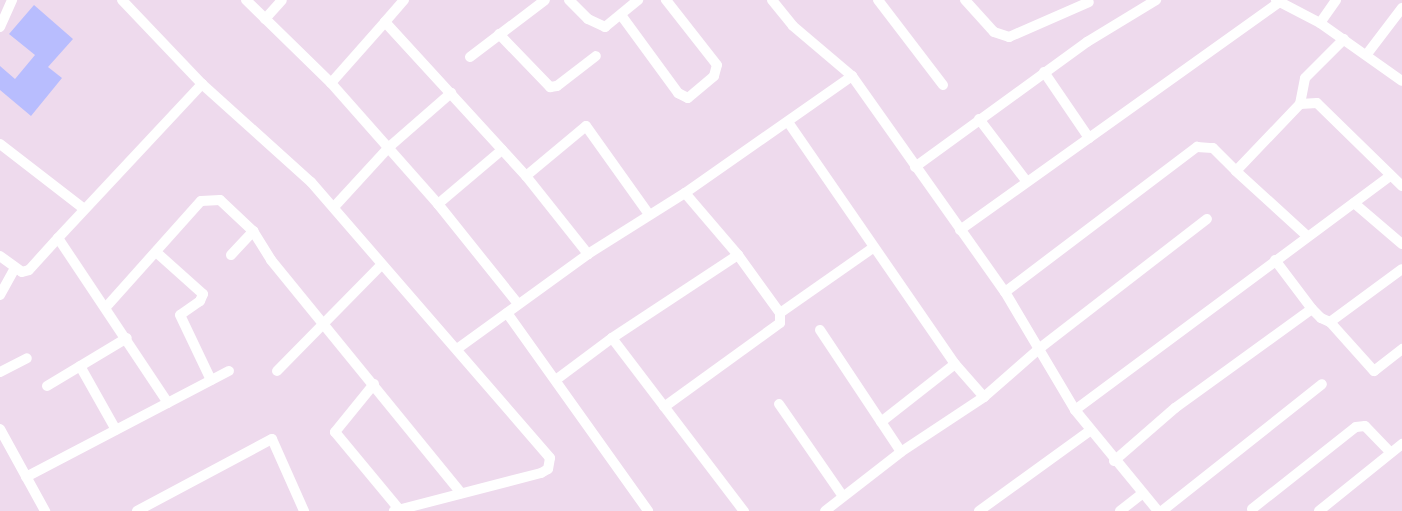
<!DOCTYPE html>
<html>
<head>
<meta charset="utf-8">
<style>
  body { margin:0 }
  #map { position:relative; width:1402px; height:511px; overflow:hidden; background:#eedaed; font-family:"Asap Condensed",sans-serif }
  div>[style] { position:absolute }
  .building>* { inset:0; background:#b8bdfe }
  .minor>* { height:10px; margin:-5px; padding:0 5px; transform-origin:5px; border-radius:5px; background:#fff }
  span { translate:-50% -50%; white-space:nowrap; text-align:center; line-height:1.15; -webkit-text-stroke:4.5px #fff; paint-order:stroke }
</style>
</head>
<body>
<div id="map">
  <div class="building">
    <i style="clip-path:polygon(34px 5px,73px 39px,48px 67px,62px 78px,31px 116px,0 90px,0 66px,15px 79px,35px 55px,9px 34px)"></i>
  </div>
  <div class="minor">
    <i style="left:122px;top:0;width:116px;rotate:46.4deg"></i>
    <i style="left:202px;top:84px;width:147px;rotate:42deg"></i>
    <i style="left:311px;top:182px;width:365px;rotate:49.1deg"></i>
    <i style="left:550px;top:458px;width:11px;rotate:100deg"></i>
    <i style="left:548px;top:469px;width:8px;rotate:150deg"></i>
    <i style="left:541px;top:473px;width:152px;rotate:165.5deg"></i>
    <i style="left:246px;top:0;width:119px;rotate:44.3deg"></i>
    <i style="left:331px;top:83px;width:162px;rotate:48.5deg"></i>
    <i style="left:438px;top:204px;width:128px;rotate:51.3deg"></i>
    <i style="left:404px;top:0;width:29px;rotate:131deg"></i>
    <i style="left:385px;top:22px;width:209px;rotate:47.5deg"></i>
    <i style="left:526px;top:176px;width:78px;rotate:-39.8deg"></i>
    <i style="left:586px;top:126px;width:107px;rotate:54.5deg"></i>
    <i style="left:569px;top:0;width:27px;rotate:45deg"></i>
    <i style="left:588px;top:19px;width:19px;rotate:25deg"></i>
    <i style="left:605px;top:27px;width:43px;rotate:-39.3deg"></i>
    <i style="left:772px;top:0;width:33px;rotate:51deg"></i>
    <i style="left:793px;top:26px;width:77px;rotate:40.3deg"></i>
    <i style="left:852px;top:76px;width:265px;rotate:54.7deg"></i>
    <i style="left:1005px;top:292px;width:137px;rotate:59.3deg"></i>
    <i style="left:1075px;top:410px;width:131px;rotate:50.6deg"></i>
    <i style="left:878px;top:0;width:107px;rotate:52.6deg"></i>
    <i style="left:965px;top:0;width:43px;rotate:47.8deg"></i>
    <i style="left:994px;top:32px;width:16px;rotate:18deg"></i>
    <i style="left:1009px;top:37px;width:87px;rotate:-23.6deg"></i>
    <i style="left:1276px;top:0;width:50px;rotate:27.6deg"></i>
    <i style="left:1320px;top:23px;width:100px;rotate:35.3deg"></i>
    <i style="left:621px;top:15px;width:97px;rotate:53.8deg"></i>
    <i style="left:678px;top:93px;width:11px;rotate:27deg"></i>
    <i style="left:688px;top:98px;width:34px;rotate:-40deg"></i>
    <i style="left:714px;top:76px;width:11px;rotate:-75deg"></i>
    <i style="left:717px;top:65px;width:83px;rotate:-128.1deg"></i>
    <i style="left:265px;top:19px;width:25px;rotate:-48deg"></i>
    <i style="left:1320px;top:23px;width:28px;rotate:-55deg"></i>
    <i style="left:0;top:27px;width:30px;rotate:-66deg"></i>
    <i style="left:499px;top:34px;width:74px;rotate:46.1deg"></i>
    <i style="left:550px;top:87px;width:7px;rotate:-8deg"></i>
    <i style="left:557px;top:86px;width:49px;rotate:-37.6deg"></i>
    <i style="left:1367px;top:54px;width:58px;rotate:-52.7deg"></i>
    <i style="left:470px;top:57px;width:94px;rotate:-37.2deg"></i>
    <i style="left:1044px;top:72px;width:80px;rotate:55.7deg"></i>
    <i style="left:331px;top:83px;width:81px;rotate:-48.5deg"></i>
    <i style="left:1300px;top:104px;width:26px;rotate:-79deg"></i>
    <i style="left:1305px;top:78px;width:55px;rotate:-45deg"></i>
    <i style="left:979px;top:119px;width:79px;rotate:52.7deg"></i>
    <i style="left:788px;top:122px;width:294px;rotate:55.4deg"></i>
    <i style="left:955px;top:364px;width:44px;rotate:48.7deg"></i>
    <i style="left:984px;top:397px;width:100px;rotate:146.5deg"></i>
    <i style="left:901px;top:452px;width:96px;rotate:142.2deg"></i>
    <i style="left:0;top:144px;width:106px;rotate:37.7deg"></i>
    <i style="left:915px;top:167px;width:213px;rotate:-36deg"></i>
    <i style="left:1087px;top:42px;width:81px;rotate:-31.3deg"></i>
    <i style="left:526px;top:176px;width:100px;rotate:51.5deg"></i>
    <i style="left:685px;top:193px;width:82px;rotate:49.5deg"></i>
    <i style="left:1354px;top:203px;width:63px;rotate:40.5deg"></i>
    <i style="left:438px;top:204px;width:84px;rotate:-40.2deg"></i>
    <i style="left:334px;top:207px;width:80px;rotate:-47.5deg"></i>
    <i style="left:388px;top:148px;width:84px;rotate:-41.1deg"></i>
    <i style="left:960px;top:230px;width:393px;rotate:-35.5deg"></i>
    <i style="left:1306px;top:235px;width:95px;rotate:-137.6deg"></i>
    <i style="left:1236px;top:171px;width:93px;rotate:-46.3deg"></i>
    <i style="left:1300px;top:104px;width:17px;rotate:-3deg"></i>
    <i style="left:1317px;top:103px;width:119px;rotate:44.3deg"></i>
    <i style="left:58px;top:238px;width:211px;rotate:-46.9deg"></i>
    <i style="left:156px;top:252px;width:63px;rotate:41.8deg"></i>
    <i style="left:203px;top:294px;width:8px;rotate:113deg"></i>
    <i style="left:200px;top:301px;width:24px;rotate:145deg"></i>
    <i style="left:180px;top:315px;width:72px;rotate:64.5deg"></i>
    <i style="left:231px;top:255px;width:33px;rotate:-47deg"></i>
    <i style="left:0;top:256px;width:27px;rotate:36deg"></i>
    <i style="left:22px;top:272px;width:7px;rotate:-16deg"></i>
    <i style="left:29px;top:270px;width:43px;rotate:-47.8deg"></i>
    <i style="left:58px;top:238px;width:198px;rotate:56.3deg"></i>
    <i style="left:1275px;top:260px;width:61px;rotate:52.9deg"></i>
    <i style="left:1005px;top:292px;width:241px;rotate:-37.1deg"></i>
    <i style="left:1197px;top:147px;width:16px;rotate:4deg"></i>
    <i style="left:1213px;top:148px;width:33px;rotate:45deg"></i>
    <i style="left:0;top:295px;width:31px;rotate:-61deg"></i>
    <i style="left:107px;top:306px;width:141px;rotate:-48.2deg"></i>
    <i style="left:201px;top:201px;width:19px;rotate:-3deg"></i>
    <i style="left:220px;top:200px;width:45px;rotate:43.2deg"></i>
    <i style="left:253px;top:231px;width:34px;rotate:58deg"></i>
    <i style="left:271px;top:260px;width:301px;rotate:50.8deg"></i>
    <i style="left:507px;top:313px;width:243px;rotate:54.5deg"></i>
    <i style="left:780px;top:313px;width:113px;rotate:-35deg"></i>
    <i style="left:1330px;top:322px;width:66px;rotate:48.1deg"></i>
    <i style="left:1374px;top:371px;width:36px;rotate:-38deg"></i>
    <i style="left:820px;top:330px;width:146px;rotate:56.4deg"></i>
    <i style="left:612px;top:338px;width:151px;rotate:-33.4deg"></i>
    <i style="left:738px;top:255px;width:72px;rotate:54.1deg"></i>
    <i style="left:780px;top:313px;width:10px;rotate:90deg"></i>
    <i style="left:780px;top:323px;width:143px;rotate:144.1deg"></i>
    <i style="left:457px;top:349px;width:162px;rotate:-35.9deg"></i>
    <i style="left:588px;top:254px;width:115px;rotate:-32.2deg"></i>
    <i style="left:685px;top:193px;width:204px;rotate:-35deg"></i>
    <i style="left:80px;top:366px;width:73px;rotate:60.6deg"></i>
    <i style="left:277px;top:371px;width:148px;rotate:-45.5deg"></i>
    <i style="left:0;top:372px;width:30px;rotate:-27deg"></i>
    <i style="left:557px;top:379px;width:69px;rotate:-36.7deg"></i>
    <i style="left:612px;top:338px;width:218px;rotate:52.7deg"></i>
    <i style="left:374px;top:384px;width:62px;rotate:129.1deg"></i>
    <i style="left:335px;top:432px;width:100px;rotate:50.3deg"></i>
    <i style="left:47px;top:386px;width:93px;rotate:-31deg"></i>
    <i style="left:984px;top:397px;width:74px;rotate:-41.2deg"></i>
    <i style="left:1040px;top:348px;width:211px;rotate:-37.7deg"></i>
    <i style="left:779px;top:404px;width:111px;rotate:55.3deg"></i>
    <i style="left:1075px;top:410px;width:392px;rotate:-36.6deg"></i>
    <i style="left:881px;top:422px;width:94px;rotate:-38.1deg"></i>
    <i style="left:0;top:429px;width:94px;rotate:61.2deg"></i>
    <i style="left:1114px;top:461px;width:81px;rotate:-41deg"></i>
    <i style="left:1175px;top:408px;width:169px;rotate:-35.9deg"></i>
    <i style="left:1312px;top:309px;width:13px;rotate:45deg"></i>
    <i style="left:1321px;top:318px;width:10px;rotate:24deg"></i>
    <i style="left:1330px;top:322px;width:89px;rotate:-36.4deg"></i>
    <i style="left:26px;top:477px;width:229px;rotate:-27.6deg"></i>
    <i style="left:1252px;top:509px;width:132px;rotate:-38.3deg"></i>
    <i style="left:1356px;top:427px;width:9px;rotate:-6deg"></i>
    <i style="left:1365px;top:426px;width:37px;rotate:46deg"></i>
    <i style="left:137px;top:511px;width:153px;rotate:-28.1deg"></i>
    <i style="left:272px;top:439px;width:79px;rotate:66deg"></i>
    <i style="left:979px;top:511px;width:138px;rotate:-35.9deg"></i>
    <i style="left:1120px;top:511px;width:28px;rotate:-38deg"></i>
    <i style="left:1162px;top:511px;width:204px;rotate:-38.4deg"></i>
    <i style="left:1319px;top:511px;width:107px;rotate:-38.9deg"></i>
  </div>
</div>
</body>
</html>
